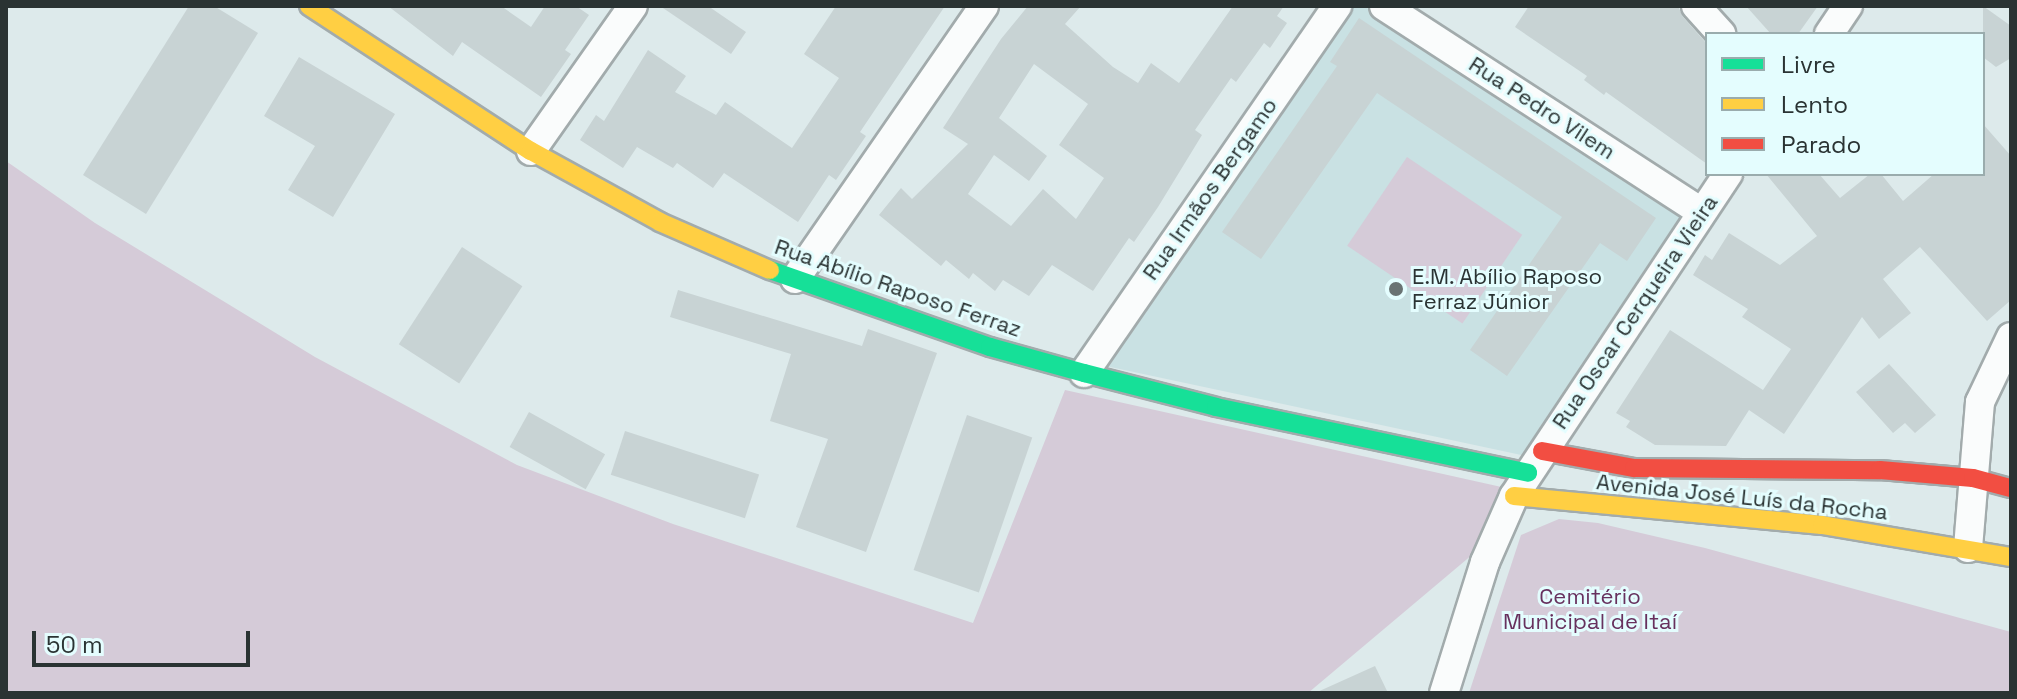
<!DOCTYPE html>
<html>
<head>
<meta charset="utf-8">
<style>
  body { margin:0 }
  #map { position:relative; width:2017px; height:699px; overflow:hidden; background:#ddeaeb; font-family:"Space Grotesk",sans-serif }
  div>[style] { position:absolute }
  .built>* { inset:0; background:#c9e1e3 }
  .green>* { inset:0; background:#d5cbd8; transform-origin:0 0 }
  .building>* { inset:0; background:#c8d3d4; transform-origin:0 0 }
  .roads { filter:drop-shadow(2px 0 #a2abac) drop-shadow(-2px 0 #a2abac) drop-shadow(0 2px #a2abac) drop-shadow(0 -2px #a2abac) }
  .street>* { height:28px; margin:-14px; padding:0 14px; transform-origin:14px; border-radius:14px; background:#fafcfc }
  .fast>* { height:18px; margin:-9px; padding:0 9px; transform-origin:9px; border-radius:9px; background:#16e098 }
  .slow>* { height:18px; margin:-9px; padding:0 9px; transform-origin:9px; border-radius:9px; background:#ffcf43 }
  .jam>* { height:18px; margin:-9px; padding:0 9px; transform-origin:9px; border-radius:9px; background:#f24e42 }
  .dots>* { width:22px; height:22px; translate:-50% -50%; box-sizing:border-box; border:4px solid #e4fdfe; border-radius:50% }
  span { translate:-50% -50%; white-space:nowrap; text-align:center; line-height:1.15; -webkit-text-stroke:6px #e4fdfe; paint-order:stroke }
  .street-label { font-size:22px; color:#2a3333 }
  .poi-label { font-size:22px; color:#2a3333 }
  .left { translate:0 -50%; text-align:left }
  .park-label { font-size:22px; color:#67315e }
  .frame { position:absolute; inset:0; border:8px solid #2a3333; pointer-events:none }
  .legend { position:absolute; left:1705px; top:32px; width:280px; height:144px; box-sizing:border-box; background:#e4fdfe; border:2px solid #9aacad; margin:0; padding:10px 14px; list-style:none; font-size:24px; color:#2a3333 }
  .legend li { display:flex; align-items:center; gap:16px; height:40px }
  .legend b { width:40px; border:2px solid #9aacad }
  .scale { position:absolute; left:32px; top:631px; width:218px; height:36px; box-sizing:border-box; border:4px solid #2a3333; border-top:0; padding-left:10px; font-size:24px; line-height:28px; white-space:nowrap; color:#2a3333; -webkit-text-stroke:6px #e4fdfe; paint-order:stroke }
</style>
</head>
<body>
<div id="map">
  <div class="built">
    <i style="clip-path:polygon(1353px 6px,1364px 6px,1687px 212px,1531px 457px,1101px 365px)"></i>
  </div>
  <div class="green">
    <i style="left:1407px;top:157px;width:139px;height:107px;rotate:34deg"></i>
    <i style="clip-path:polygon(6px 161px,95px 223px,315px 357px,517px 465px,673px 524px,973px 623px,1065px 390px,1506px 488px,1479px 549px,1308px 693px,6px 693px)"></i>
    <i style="clip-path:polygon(1559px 519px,1598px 523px,1705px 548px,2011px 632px,2011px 693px,1469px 693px,1521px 535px)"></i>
  </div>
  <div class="building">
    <i style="clip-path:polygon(189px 6px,214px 6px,258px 33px,146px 214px,83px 175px)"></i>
    <i style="clip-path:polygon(388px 6px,501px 6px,531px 27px,545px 6px,576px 6px,589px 15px,565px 50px,571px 54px,541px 97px,462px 42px,453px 56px)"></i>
    <i style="clip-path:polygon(660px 6px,708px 6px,746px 32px,731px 54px)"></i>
    <i style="clip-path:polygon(836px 6px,945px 6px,860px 132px,866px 136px,836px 180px,829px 175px,798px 222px,724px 173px,713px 188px,677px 163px,673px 168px,637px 147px,623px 168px,580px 140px,596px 115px,604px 121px,648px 50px,686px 76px,675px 92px,716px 115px,725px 102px,792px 148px,839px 78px,804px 54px)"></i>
    <i style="clip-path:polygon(evenodd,1028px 6px,1081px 6px,1065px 24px,1113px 67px,1138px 83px,1151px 63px,1179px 83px,1233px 6px,1284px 6px,1277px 16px,1287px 23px,1270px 48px,1264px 43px,1236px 82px,1231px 78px,1195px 130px,1202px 135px,1158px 207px,1134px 242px,1129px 238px,1093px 291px,1052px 265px,1029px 296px,1003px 280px,995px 291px,973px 273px,969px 279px,946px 260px,941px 266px,879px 215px,901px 188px,912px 199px,968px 144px,943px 128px,1001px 39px,1028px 6px,1034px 64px,1088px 104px,1059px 145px,1104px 178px,1076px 219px,1043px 189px,1011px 226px,968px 194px,994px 155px,1029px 181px,1047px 156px,999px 118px,1034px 64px)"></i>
    <i style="clip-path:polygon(1529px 6px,1678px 6px,1683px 17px,1707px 44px,1707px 164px,1606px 92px,1604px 95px,1584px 80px,1587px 76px,1515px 27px)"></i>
    <i style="clip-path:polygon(1746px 6px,1818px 6px,1798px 34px,1771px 34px)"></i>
    <i style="clip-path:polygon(1983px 6px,2011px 26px,2011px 58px,1996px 67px,1983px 57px)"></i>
    <i style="clip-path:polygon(1359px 18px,1656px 218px,1627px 261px,1600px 243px,1507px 376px,1470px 350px,1562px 217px,1377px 93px,1261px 259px,1222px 232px,1337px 66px,1330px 62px)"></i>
    <i style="clip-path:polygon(299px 57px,395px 114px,333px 217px,288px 190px,315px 146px,264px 116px)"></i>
    <i style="clip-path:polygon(1983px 124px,2011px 156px,2011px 300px,1987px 321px,1920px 247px,1883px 279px,1911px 313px,1879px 339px,1862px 317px,1784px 434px,1749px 410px,1726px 446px,1655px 445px,1626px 427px,1630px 421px,1616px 413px,1670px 330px,1763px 390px,1791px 349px,1742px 317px,1748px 309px,1693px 275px,1705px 255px,1712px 260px,1729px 233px,1780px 265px,1817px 236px,1766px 174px,1819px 174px,1840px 198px,1870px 174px,1881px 174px,1903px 201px,1934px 174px,1983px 174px)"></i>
    <i style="left:462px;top:247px;width:72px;height:116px;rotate:33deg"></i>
    <i style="clip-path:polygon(678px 290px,862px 346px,868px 329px,937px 353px,866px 552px,796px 527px,828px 439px,770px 421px,791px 354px,670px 317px)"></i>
    <i style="clip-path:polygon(1889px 364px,1936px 415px,1915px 433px,1905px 423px,1893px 433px,1856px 392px)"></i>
    <i style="left:529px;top:412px;width:87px;height:40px;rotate:29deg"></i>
    <i style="left:967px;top:415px;width:69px;height:164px;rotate:19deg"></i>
    <i style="left:625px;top:431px;width:141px;height:46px;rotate:18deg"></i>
    <i style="clip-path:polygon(1375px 666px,1388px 693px,1315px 693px)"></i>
  </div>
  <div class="roads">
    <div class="street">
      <i style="left:1384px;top:6px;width:377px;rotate:33deg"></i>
      <i style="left:1696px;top:6px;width:38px;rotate:48deg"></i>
      <i style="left:1829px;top:34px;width:34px;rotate:-56deg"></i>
      <i style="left:531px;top:151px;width:177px;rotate:-54.9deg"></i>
      <i style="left:795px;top:279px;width:332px;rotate:-55.3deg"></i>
      <i style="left:1084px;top:373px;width:446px;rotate:-55.4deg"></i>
      <i style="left:1968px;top:548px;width:146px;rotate:-85.3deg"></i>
      <i style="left:1980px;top:402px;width:72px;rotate:-64.5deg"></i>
      <i style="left:1444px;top:693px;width:137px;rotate:-72.6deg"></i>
      <i style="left:1485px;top:562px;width:72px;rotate:-66.3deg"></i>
      <i style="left:1514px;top:496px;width:387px;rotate:-56.4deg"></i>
    </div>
    <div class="fast">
      <i style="left:770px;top:270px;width:233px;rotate:19.3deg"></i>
      <i style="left:990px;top:347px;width:98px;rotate:15.5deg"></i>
      <i style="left:1084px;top:373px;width:136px;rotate:14.4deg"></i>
      <i style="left:1216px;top:407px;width:319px;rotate:11.9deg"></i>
    </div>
    <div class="slow">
      <i style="left:309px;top:6px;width:265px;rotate:33.2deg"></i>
      <i style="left:531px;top:151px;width:147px;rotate:28.8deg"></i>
      <i style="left:660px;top:222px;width:120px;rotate:23.6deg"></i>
      <i style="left:1514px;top:496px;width:309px;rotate:5.4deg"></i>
      <i style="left:1822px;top:525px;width:192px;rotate:9.6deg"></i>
    </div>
    <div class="jam">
      <i style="left:1542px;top:451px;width:94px;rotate:10.5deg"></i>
      <i style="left:1634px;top:468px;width:246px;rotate:0.5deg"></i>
      <i style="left:1880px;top:470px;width:93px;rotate:4.9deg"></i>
      <i style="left:1973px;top:478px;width:39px;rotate:15deg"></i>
    </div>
  </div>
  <div class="dots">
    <i style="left:1396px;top:289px;background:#697373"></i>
  </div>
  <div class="street-label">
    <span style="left:1542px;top:108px;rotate:33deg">Rua Pedro Vilem</span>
    <span style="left:1210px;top:189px;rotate:-55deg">Rua Irmãos Bergamo</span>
    <span style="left:898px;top:288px;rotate:19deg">Rua Abílio Raposo Ferraz</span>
    <span style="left:1635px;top:312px;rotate:-56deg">Rua Oscar Cerqueira Vieira</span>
    <span style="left:1742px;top:497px;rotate:6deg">Avenida José Luís da Rocha</span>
  </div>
  <div class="poi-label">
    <span class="left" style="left:1412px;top:289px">E.M. Abílio Raposo<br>Ferraz Júnior</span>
  </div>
  <div class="park-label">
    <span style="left:1590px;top:609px">Cemitério<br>Municipal de Itaí</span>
  </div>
  <div class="frame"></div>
  <ul class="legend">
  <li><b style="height:10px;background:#16e098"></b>Livre</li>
  <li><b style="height:10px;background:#ffcf43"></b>Lento</li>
  <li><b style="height:10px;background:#f24e42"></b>Parado</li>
  </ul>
  <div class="scale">50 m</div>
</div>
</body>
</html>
